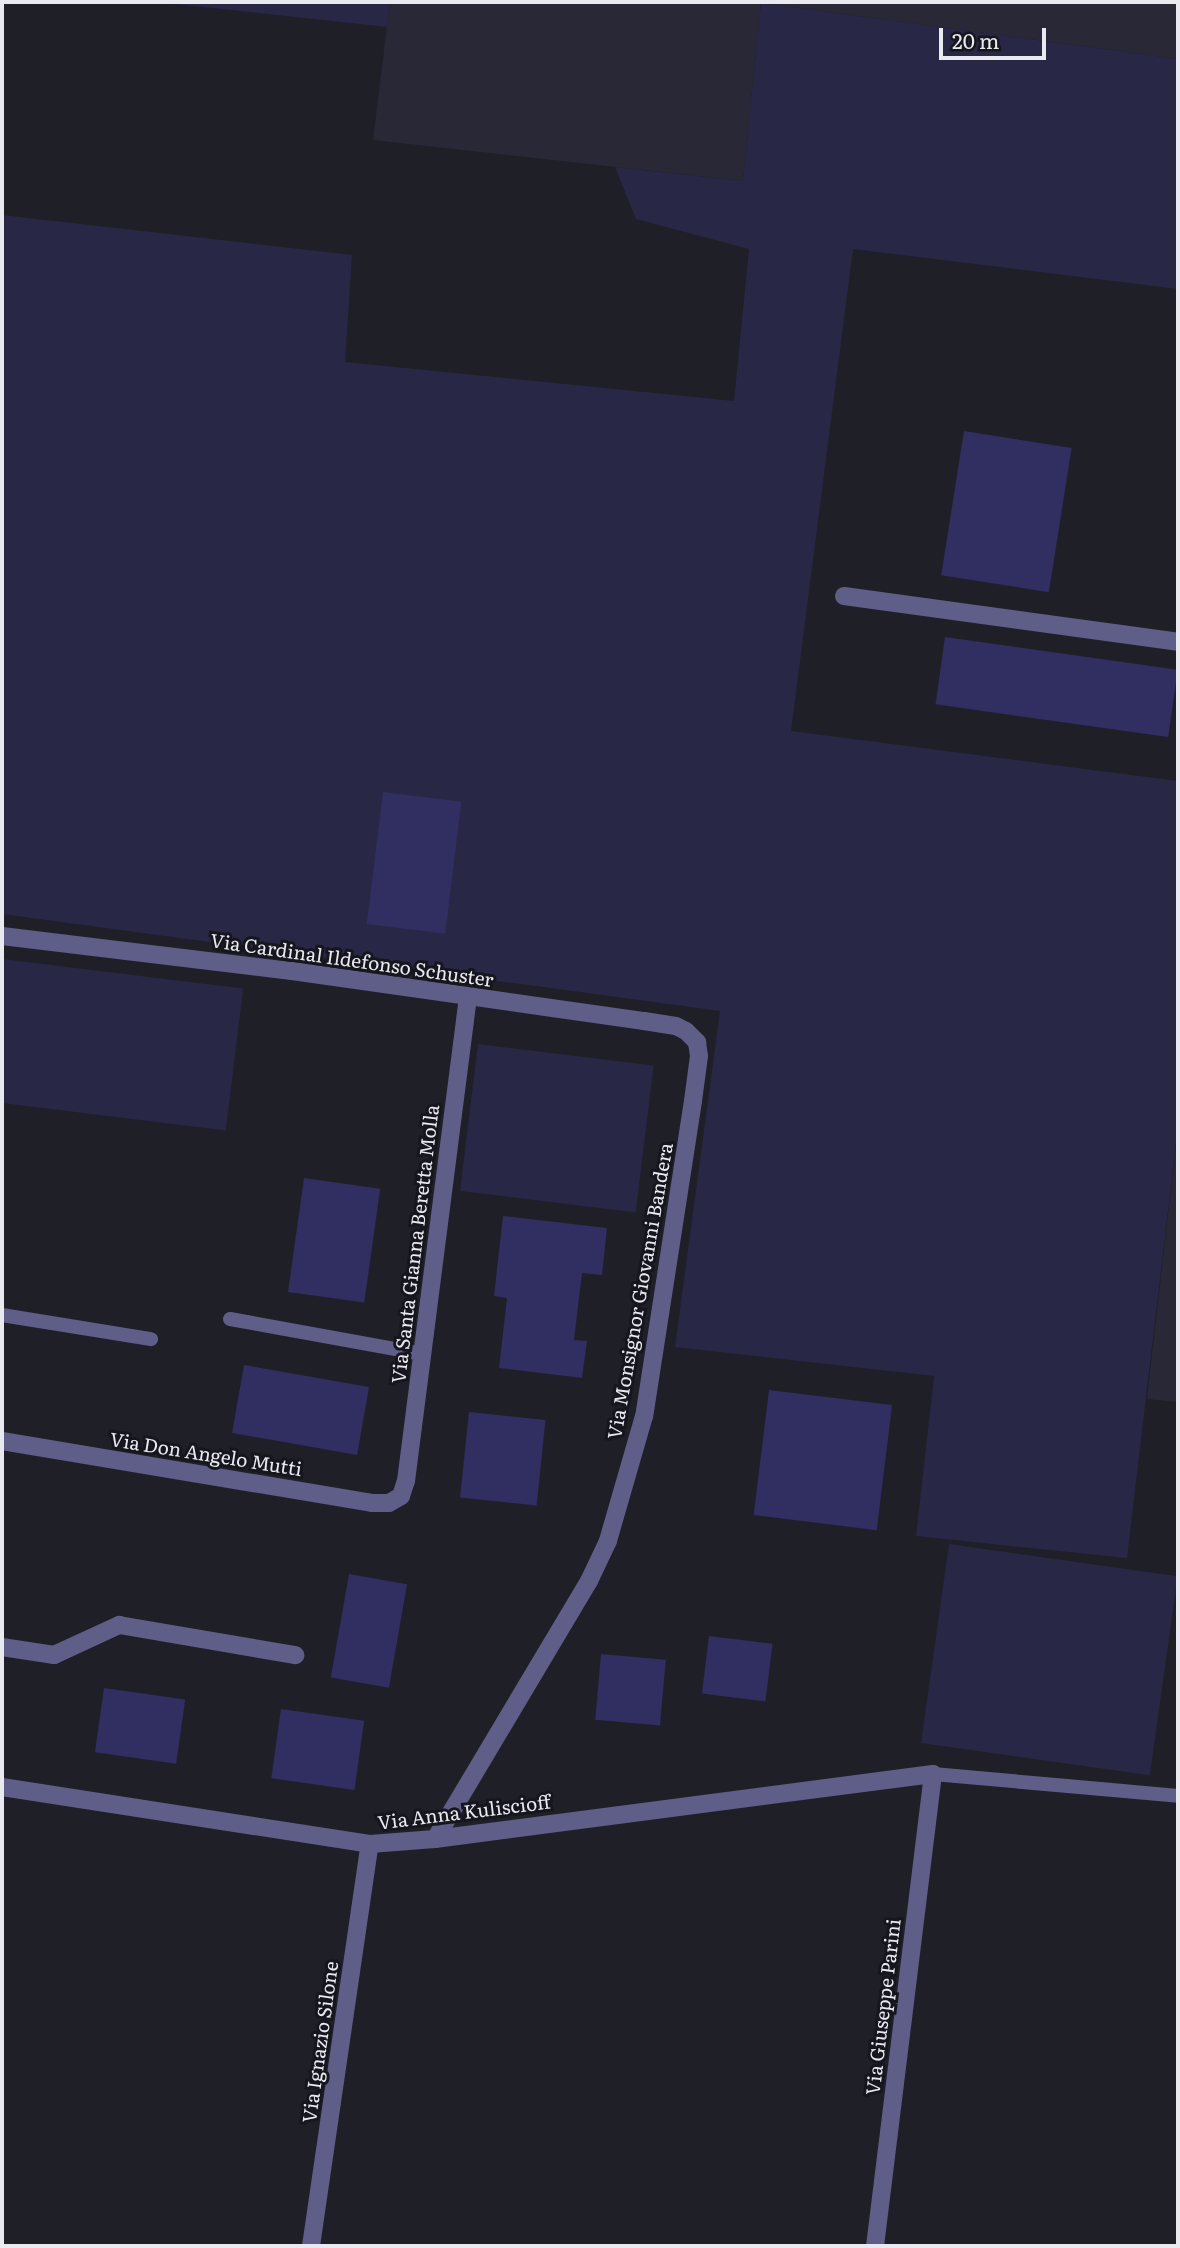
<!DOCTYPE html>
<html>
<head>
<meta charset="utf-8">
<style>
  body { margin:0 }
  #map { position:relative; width:1180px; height:2248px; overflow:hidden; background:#1f1f28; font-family:Literata,serif }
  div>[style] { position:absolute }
  .built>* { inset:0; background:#282837 }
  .green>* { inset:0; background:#282746; transform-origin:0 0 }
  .building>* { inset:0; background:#312e61; transform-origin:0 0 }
  .service>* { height:14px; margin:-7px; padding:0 7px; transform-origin:7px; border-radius:7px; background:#5e5e88 }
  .minor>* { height:18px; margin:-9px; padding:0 9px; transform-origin:9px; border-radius:9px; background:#5e5e88 }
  span { translate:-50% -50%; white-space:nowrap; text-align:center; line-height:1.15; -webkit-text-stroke:6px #15161e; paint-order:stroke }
  .street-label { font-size:19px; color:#e9eaf0 }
  .frame { position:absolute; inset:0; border:4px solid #e9eaf0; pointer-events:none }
  .scale { position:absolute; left:939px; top:28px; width:107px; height:32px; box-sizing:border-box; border:4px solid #e9eaf0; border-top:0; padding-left:9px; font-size:21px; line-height:24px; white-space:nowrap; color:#e9eaf0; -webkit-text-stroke:5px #15161e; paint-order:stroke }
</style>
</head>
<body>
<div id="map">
  <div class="built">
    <i style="clip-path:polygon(390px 2px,1178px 2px,1178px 59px,761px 3px,743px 181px,373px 140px)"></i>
    <i style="clip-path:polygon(1178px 1126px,1178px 1402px,1147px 1399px)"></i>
  </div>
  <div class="green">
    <i style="clip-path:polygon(157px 2px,390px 2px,387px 27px)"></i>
    <i style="clip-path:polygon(761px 3px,1178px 59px,1178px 289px,853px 249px,791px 731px,1178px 781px,1178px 1126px,1127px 1558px,916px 1536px,936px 1359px,934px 1376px,675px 1347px,720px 1011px,2px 914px,2px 215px,352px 255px,345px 362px,734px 401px,749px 249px,636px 219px,615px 167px,743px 181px)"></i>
    <i style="left:2px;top:959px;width:243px;height:143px;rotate:7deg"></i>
    <i style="left:478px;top:1044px;width:177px;height:148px;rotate:7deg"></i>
    <i style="left:949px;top:1544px;width:231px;height:201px;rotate:8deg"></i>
  </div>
  <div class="building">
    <i style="left:964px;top:431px;width:109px;height:146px;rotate:9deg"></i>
    <i style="left:945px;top:637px;width:235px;height:68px;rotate:8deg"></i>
    <i style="left:383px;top:792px;width:79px;height:133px;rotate:7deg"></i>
    <i style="left:304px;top:1178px;width:77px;height:115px;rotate:8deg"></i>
    <i style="clip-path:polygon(503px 1216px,607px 1228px,602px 1275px,582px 1273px,574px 1340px,587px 1341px,582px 1378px,499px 1368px,507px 1298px,494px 1296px)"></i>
    <i style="left:244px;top:1365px;width:127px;height:69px;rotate:10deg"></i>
    <i style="left:769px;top:1390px;width:124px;height:126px;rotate:7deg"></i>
    <i style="left:469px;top:1412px;width:77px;height:86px;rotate:6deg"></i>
    <i style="left:349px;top:1574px;width:59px;height:105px;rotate:10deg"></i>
    <i style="left:709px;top:1636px;width:64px;height:58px;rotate:7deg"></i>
    <i style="left:601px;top:1654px;width:65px;height:66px;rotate:5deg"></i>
    <i style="left:104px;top:1688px;width:82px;height:65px;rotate:8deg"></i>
    <i style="left:281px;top:1709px;width:84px;height:70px;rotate:8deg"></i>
  </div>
  <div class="service">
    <i style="left:2px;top:1315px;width:151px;rotate:9.2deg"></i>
    <i style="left:230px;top:1319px;width:195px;rotate:10.3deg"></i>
    <i style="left:933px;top:1774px;width:246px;rotate:5.1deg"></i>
  </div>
  <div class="minor">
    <i style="left:844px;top:596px;width:337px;rotate:7.8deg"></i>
    <i style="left:2px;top:936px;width:292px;rotate:6.9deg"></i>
    <i style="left:292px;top:971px;width:356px;rotate:8.1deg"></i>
    <i style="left:644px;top:1021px;width:32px;rotate:9deg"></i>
    <i style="left:676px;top:1026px;width:11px;rotate:27deg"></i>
    <i style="left:686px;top:1031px;width:16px;rotate:45deg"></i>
    <i style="left:697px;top:1042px;width:14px;rotate:82deg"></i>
    <i style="left:699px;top:1056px;width:45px;rotate:97.6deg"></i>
    <i style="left:693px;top:1101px;width:319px;rotate:98.8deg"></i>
    <i style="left:644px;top:1416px;width:130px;rotate:106.1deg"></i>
    <i style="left:608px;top:1541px;width:44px;rotate:115.4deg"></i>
    <i style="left:589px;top:1581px;width:300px;rotate:120.8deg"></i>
    <i style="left:2px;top:1441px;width:375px;rotate:9.5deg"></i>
    <i style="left:372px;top:1503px;width:17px"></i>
    <i style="left:389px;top:1503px;width:14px;rotate:-30deg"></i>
    <i style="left:401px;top:1496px;width:16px;rotate:-72deg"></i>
    <i style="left:406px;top:1481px;width:488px;rotate:-82.7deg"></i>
    <i style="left:2px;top:1647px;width:53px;rotate:8.7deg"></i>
    <i style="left:54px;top:1655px;width:72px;rotate:-24.8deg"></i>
    <i style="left:119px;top:1625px;width:179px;rotate:9.7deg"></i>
    <i style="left:2px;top:1787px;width:372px;rotate:8.8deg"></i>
    <i style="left:370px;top:1844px;width:65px;rotate:-4.4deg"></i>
    <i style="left:435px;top:1839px;width:502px;rotate:-7.44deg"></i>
    <i style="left:933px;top:1774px;width:476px;rotate:97deg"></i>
    <i style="left:311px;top:2246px;width:406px;rotate:-81.7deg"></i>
  </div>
  <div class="street-label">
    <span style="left:352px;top:960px;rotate:8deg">Via Cardinal Ildefonso Schuster</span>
    <span style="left:415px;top:1244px;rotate:-83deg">Via Santa Gianna Beretta Molla</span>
    <span style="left:640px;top:1291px;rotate:-80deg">Via Monsignor Giovanni Bandera</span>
    <span style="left:206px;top:1454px;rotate:9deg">Via Don Angelo Mutti</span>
    <span style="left:464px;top:1812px;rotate:-7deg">Via Anna Kuliscioff</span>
    <span style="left:883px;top:2007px;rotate:-83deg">Via Giuseppe Parini</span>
    <span style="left:320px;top:2042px;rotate:-82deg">Via Ignazio Silone</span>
  </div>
  <div class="frame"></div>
  <div class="scale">20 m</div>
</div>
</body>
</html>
